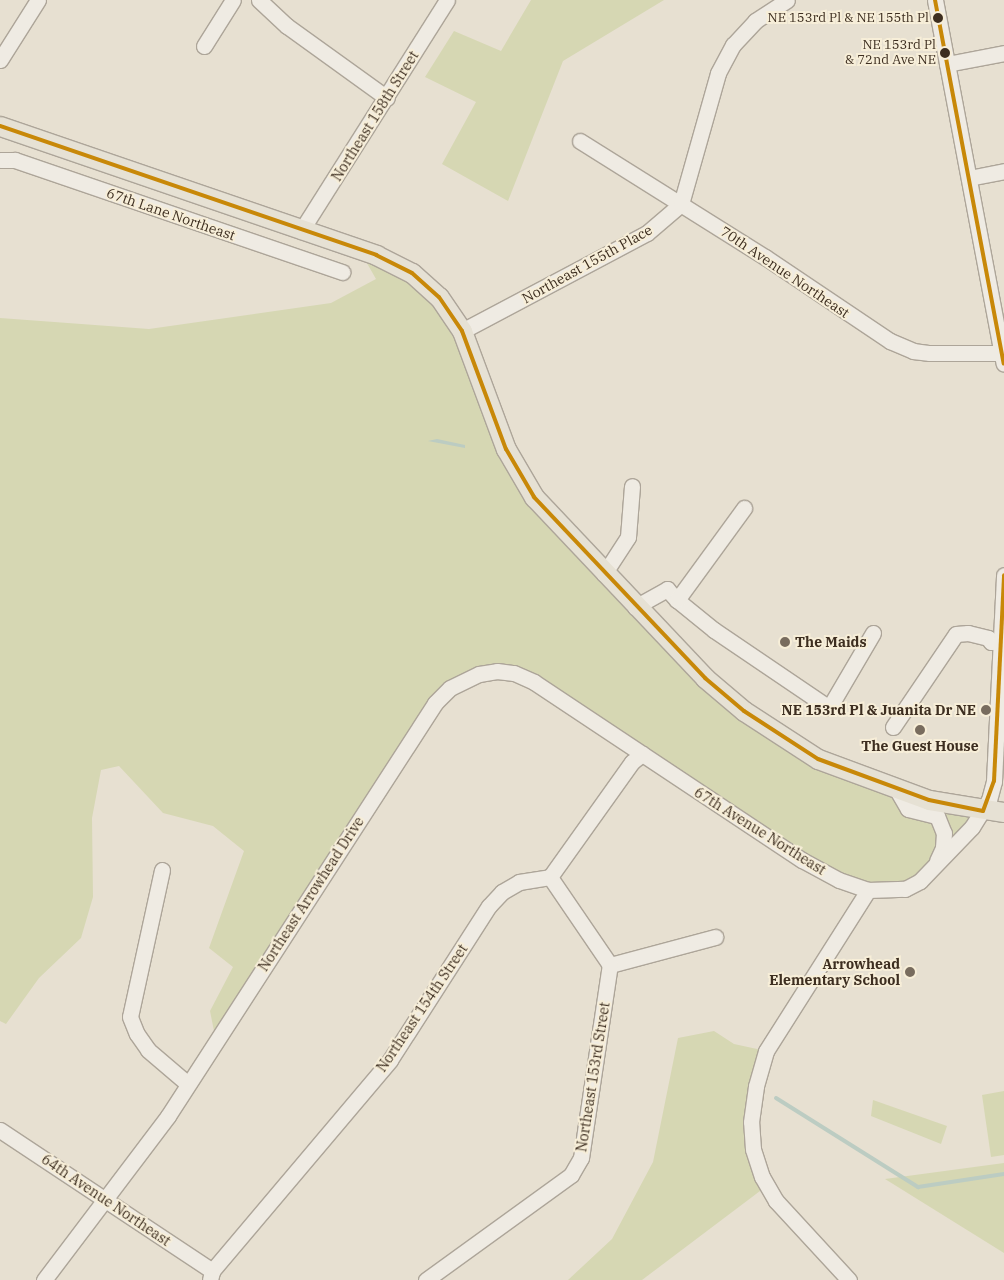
<!DOCTYPE html>
<html>
<head>
<meta charset="utf-8">
<style>
  body { margin:0 }
  #map { position:relative; width:1004px; height:1280px; overflow:hidden; background:#e7e0d1; font-family:"IBM Plex Serif",serif }
  div>[style] { position:absolute }
  .green>* { inset:0; background:#d6d7b3 }
  .water>* { inset:0; background:#bcccc2 }
  .stream>* { height:4px; margin:-2px; padding:0 2px; transform-origin:2px; border-radius:2px; background:#bcccc2 }
  .roads { filter:drop-shadow(1px 0 #ada599) drop-shadow(-1px 0 #ada599) drop-shadow(0 1px #ada599) drop-shadow(0 -1px #ada599) }
  .minor>* { height:15px; margin:-7.5px; padding:0 7.5px; transform-origin:7.5px; border-radius:7.5px; background:#efebe3 }
  .major>* { height:19px; margin:-9.5px; padding:0 9.5px; transform-origin:9.5px; border-radius:9.5px; background:#e6e1d4 }
  .bus-1>* { height:4px; margin:-2px; padding:0 2px; transform-origin:2px; border-radius:2px; background:#c88808 }
  .dots>* { width:14px; height:14px; translate:-50% -50%; box-sizing:border-box; border:2px solid #f7eed8; border-radius:50% }
  span { translate:-50% -50%; white-space:nowrap; text-align:center; line-height:1.15; -webkit-text-stroke:4px #f7eed8; paint-order:stroke }
  .bus-label { font-size:13px; color:#3d2e20 }
  .right { translate:-100% -50%; text-align:right }
  .street-label { font-size:14px; color:#3d2e20 }
  .poi-label { font-size:14px; color:#3d2e20; font-weight:700 }
  .left { translate:0 -50%; text-align:left }
</style>
</head>
<body>
<div id="map">
  <div class="green">
    <i style="clip-path:polygon(531px 0,664px 0,563px 61px,508px 201px,442px 164px,476px 102px,425px 77px,454px 31px,501px 51px)"></i>
    <i style="clip-path:polygon(356px 244px,437px 287px,537px 493px,746px 707px,846px 770px,983px 819px,905px 889px,839px 880px,514px 673px,450px 688px,216px 1041px,210px 1011px,233px 967px,209px 948px,244px 851px,213px 826px,163px 813px,119px 766px,101px 770px,92px 818px,93px 897px,81px 938px,39px 978px,6px 1024px,0 1021px,0 318px,149px 329px,331px 303px,376px 279px)"></i>
    <i style="clip-path:polygon(714px 1031px,734px 1044px,766px 1051px,751px 1122px,768px 1185px,642px 1280px,568px 1280px,612px 1239px,653px 1162px,678px 1038px)"></i>
    <i style="clip-path:polygon(1004px 1091px,1004px 1155px,991px 1157px,982px 1095px)"></i>
    <i style="clip-path:polygon(873px 1100px,947px 1126px,941px 1144px,871px 1116px)"></i>
    <i style="clip-path:polygon(1004px 1163px,1004px 1253px,885px 1179px)"></i>
  </div>
  <div class="water">
    <i style="clip-path:polygon(437px 439px,465px 445px,465px 448px,428px 441px)"></i>
  </div>
  <div class="stream">
    <i style="left:776px;top:1098px;width:168px;rotate:32.1deg"></i>
    <i style="left:918px;top:1187px;width:87px;rotate:-8.6deg"></i>
  </div>
  <div class="roads">
    <div class="minor">
      <i style="left:259px;top:0;width:38px;rotate:43deg"></i>
      <i style="left:287px;top:26px;width:123px;rotate:35.8deg"></i>
      <i style="left:935px;top:0;width:370px;rotate:79.3deg"></i>
      <i style="left:204px;top:46px;width:54px;rotate:-57.8deg"></i>
      <i style="left:0;top:60px;width:71px;rotate:-57.7deg"></i>
      <i style="left:947px;top:64px;width:58px;rotate:-10.9deg"></i>
      <i style="left:580px;top:141px;width:218px;rotate:32.1deg"></i>
      <i style="left:765px;top:257px;width:151px;rotate:33.9deg"></i>
      <i style="left:890px;top:341px;width:25px;rotate:23deg"></i>
      <i style="left:913px;top:351px;width:17px;rotate:7deg"></i>
      <i style="left:930px;top:353px;width:74px"></i>
      <i style="left:0;top:160px;width:15px"></i>
      <i style="left:15px;top:160px;width:346px;rotate:18.9deg"></i>
      <i style="left:969px;top:178px;width:36px;rotate:-11deg"></i>
      <i style="left:301px;top:231px;width:273px;rotate:-57.7deg"></i>
      <i style="left:462px;top:331px;width:209px;rotate:-27.9deg"></i>
      <i style="left:647px;top:233px;width:45px;rotate:-40.5deg"></i>
      <i style="left:681px;top:204px;width:136px;rotate:-74.2deg"></i>
      <i style="left:718px;top:73px;width:32px;rotate:-62deg"></i>
      <i style="left:733px;top:45px;width:33px;rotate:-47deg"></i>
      <i style="left:755px;top:21px;width:38px;rotate:-33deg"></i>
      <i style="left:604px;top:574px;width:44px;rotate:-57deg"></i>
      <i style="left:628px;top:537px;width:51px;rotate:-85.5deg"></i>
      <i style="left:677px;top:600px;width:48px;rotate:39deg"></i>
      <i style="left:714px;top:630px;width:139px;rotate:34.1deg"></i>
      <i style="left:829px;top:708px;width:87px;rotate:-59.6deg"></i>
      <i style="left:635px;top:607px;width:37px;rotate:-29deg"></i>
      <i style="left:667px;top:589px;width:15px;rotate:48deg"></i>
      <i style="left:677px;top:600px;width:114px;rotate:-53.9deg"></i>
      <i style="left:893px;top:727px;width:112px;rotate:-55.9deg"></i>
      <i style="left:956px;top:634px;width:12px;rotate:-5deg"></i>
      <i style="left:968px;top:633px;width:21px;rotate:14deg"></i>
      <i style="left:988px;top:638px;width:5px;rotate:53deg"></i>
      <i style="left:991px;top:642px;width:10px;rotate:-6deg"></i>
      <i style="left:897px;top:790px;width:22px;rotate:60deg"></i>
      <i style="left:908px;top:809px;width:30px;rotate:14deg"></i>
      <i style="left:937px;top:816px;width:18px;rotate:68deg"></i>
      <i style="left:944px;top:833px;width:15px;rotate:94deg"></i>
      <i style="left:943px;top:848px;width:14px;rotate:115deg"></i>
      <i style="left:162px;top:870px;width:150px;rotate:102.3deg"></i>
      <i style="left:130px;top:1017px;width:18px;rotate:68deg"></i>
      <i style="left:137px;top:1034px;width:19px;rotate:55deg"></i>
      <i style="left:148px;top:1050px;width:52px;rotate:40.4deg"></i>
      <i style="left:610px;top:965px;width:109px;rotate:-14.9deg"></i>
      <i style="left:0;top:1130px;width:255px;rotate:33.6deg"></i>
      <i style="left:44px;top:1280px;width:206px;rotate:-52.9deg"></i>
      <i style="left:168px;top:1116px;width:492px;rotate:-57.1deg"></i>
      <i style="left:435px;top:703px;width:21px;rotate:-45deg"></i>
      <i style="left:450px;top:688px;width:32px;rotate:-26deg"></i>
      <i style="left:479px;top:674px;width:18px;rotate:-9deg"></i>
      <i style="left:497px;top:671px;width:17px;rotate:7deg"></i>
      <i style="left:514px;top:673px;width:22px;rotate:24deg"></i>
      <i style="left:534px;top:682px;width:322px;rotate:33.6deg"></i>
      <i style="left:802px;top:860px;width:42px;rotate:28.4deg"></i>
      <i style="left:839px;top:880px;width:31px;rotate:19deg"></i>
      <i style="left:868px;top:890px;width:37px;rotate:-2deg"></i>
      <i style="left:905px;top:889px;width:17px;rotate:-28deg"></i>
      <i style="left:920px;top:881px;width:75px;rotate:-46.1deg"></i>
      <i style="left:972px;top:827px;width:32px;rotate:-58deg"></i>
      <i style="left:989px;top:800px;width:20px;rotate:-75deg"></i>
      <i style="left:994px;top:781px;width:206px;rotate:-87.2deg"></i>
      <i style="left:210px;top:1280px;width:9px;rotate:-77deg"></i>
      <i style="left:212px;top:1271px;width:276px;rotate:-49.8deg"></i>
      <i style="left:390px;top:1060px;width:183px;rotate:-57.3deg"></i>
      <i style="left:489px;top:906px;width:19px;rotate:-47deg"></i>
      <i style="left:502px;top:892px;width:20px;rotate:-30deg"></i>
      <i style="left:519px;top:882px;width:31px;rotate:-9deg"></i>
      <i style="left:550px;top:877px;width:141px;rotate:-54.5deg"></i>
      <i style="left:632px;top:762px;width:13px;rotate:-39deg"></i>
      <i style="left:426px;top:1280px;width:179px;rotate:-35.9deg"></i>
      <i style="left:571px;top:1175px;width:20px;rotate:-60deg"></i>
      <i style="left:581px;top:1158px;width:195px;rotate:-81.5deg"></i>
      <i style="left:610px;top:965px;width:107px;rotate:-124.3deg"></i>
      <i style="left:849px;top:1280px;width:108px;rotate:-132.7deg"></i>
      <i style="left:776px;top:1201px;width:28px;rotate:-120deg"></i>
      <i style="left:762px;top:1177px;width:29px;rotate:-108deg"></i>
      <i style="left:753px;top:1149px;width:27px;rotate:-94deg"></i>
      <i style="left:751px;top:1122px;width:36px;rotate:-82deg"></i>
      <i style="left:756px;top:1086px;width:36px;rotate:-74deg"></i>
      <i style="left:766px;top:1051px;width:191px;rotate:-57.6deg"></i>
    </div>
    <div class="major">
      <i style="left:0;top:126px;width:398px;rotate:18.9deg"></i>
      <i style="left:376px;top:255px;width:40px;rotate:26.6deg"></i>
      <i style="left:412px;top:273px;width:36px;rotate:42deg"></i>
      <i style="left:439px;top:297px;width:41px;rotate:55.9deg"></i>
      <i style="left:462px;top:331px;width:126px;rotate:69.6deg"></i>
      <i style="left:506px;top:449px;width:56px;rotate:59.7deg"></i>
      <i style="left:534px;top:497px;width:249px;rotate:46.6deg"></i>
      <i style="left:705px;top:678px;width:51px;rotate:40.2deg"></i>
      <i style="left:744px;top:711px;width:88px;rotate:33deg"></i>
      <i style="left:818px;top:759px;width:118px;rotate:20.3deg"></i>
      <i style="left:929px;top:800px;width:76px;rotate:9.1deg"></i>
    </div>
  </div>
  <div class="bus-1">
    <i style="left:935px;top:0;width:370px;rotate:79.3deg"></i>
    <i style="left:0;top:126px;width:398px;rotate:18.9deg"></i>
    <i style="left:376px;top:255px;width:40px;rotate:26.6deg"></i>
    <i style="left:412px;top:273px;width:36px;rotate:42deg"></i>
    <i style="left:439px;top:297px;width:41px;rotate:55.9deg"></i>
    <i style="left:462px;top:331px;width:126px;rotate:69.6deg"></i>
    <i style="left:506px;top:449px;width:56px;rotate:59.7deg"></i>
    <i style="left:534px;top:497px;width:249px;rotate:46.6deg"></i>
    <i style="left:705px;top:678px;width:51px;rotate:40.2deg"></i>
    <i style="left:744px;top:711px;width:88px;rotate:33deg"></i>
    <i style="left:818px;top:759px;width:118px;rotate:20.3deg"></i>
    <i style="left:929px;top:800px;width:55px;rotate:11.5deg"></i>
    <i style="left:983px;top:811px;width:32px;rotate:-70deg"></i>
    <i style="left:994px;top:781px;width:206px;rotate:-87.2deg"></i>
  </div>
  <div class="dots">
    <i style="left:938px;top:18px;background:#3d2e20"></i>
    <i style="left:945px;top:53px;background:#3d2e20"></i>
    <i style="left:785px;top:642px;background:#786c5e"></i>
    <i style="left:986px;top:710px;background:#786c5e"></i>
    <i style="left:920px;top:730px;background:#786c5e"></i>
    <i style="left:910px;top:972px;background:#786c5e"></i>
  </div>
  <div class="bus-label">
    <span class="right" style="left:929px;top:18px">NE 153rd Pl &amp; NE 155th Pl</span>
    <span class="right" style="left:936px;top:53px">NE 153rd Pl<br>&amp; 72nd Ave NE</span>
  </div>
  <div class="street-label">
    <span style="left:375px;top:116px;rotate:-58deg">Northeast 158th Street</span>
    <span style="left:171px;top:214px;rotate:19deg">67th Lane Northeast</span>
    <span style="left:587px;top:264px;rotate:-29deg">Northeast 155th Place</span>
    <span style="left:785px;top:272px;rotate:34deg">70th Avenue Northeast</span>
    <span style="left:760px;top:831px;rotate:32deg">67th Avenue Northeast</span>
    <span style="left:311px;top:894px;rotate:-57deg">Northeast Arrowhead Drive</span>
    <span style="left:422px;top:1008px;rotate:-56deg">Northeast 154th Street</span>
    <span style="left:593px;top:1077px;rotate:-81deg">Northeast 153rd Street</span>
    <span style="left:106px;top:1200px;rotate:34deg">64th Avenue Northeast</span>
  </div>
  <div class="poi-label">
    <span class="left" style="left:795px;top:642px">The Maids</span>
    <span class="right" style="left:976px;top:710px">NE 153rd Pl &amp; Juanita Dr NE</span>
    <span style="left:920px;top:746px">The Guest House</span>
    <span class="right" style="left:900px;top:972px">Arrowhead<br>Elementary School</span>
  </div>
</div>
</body>
</html>
